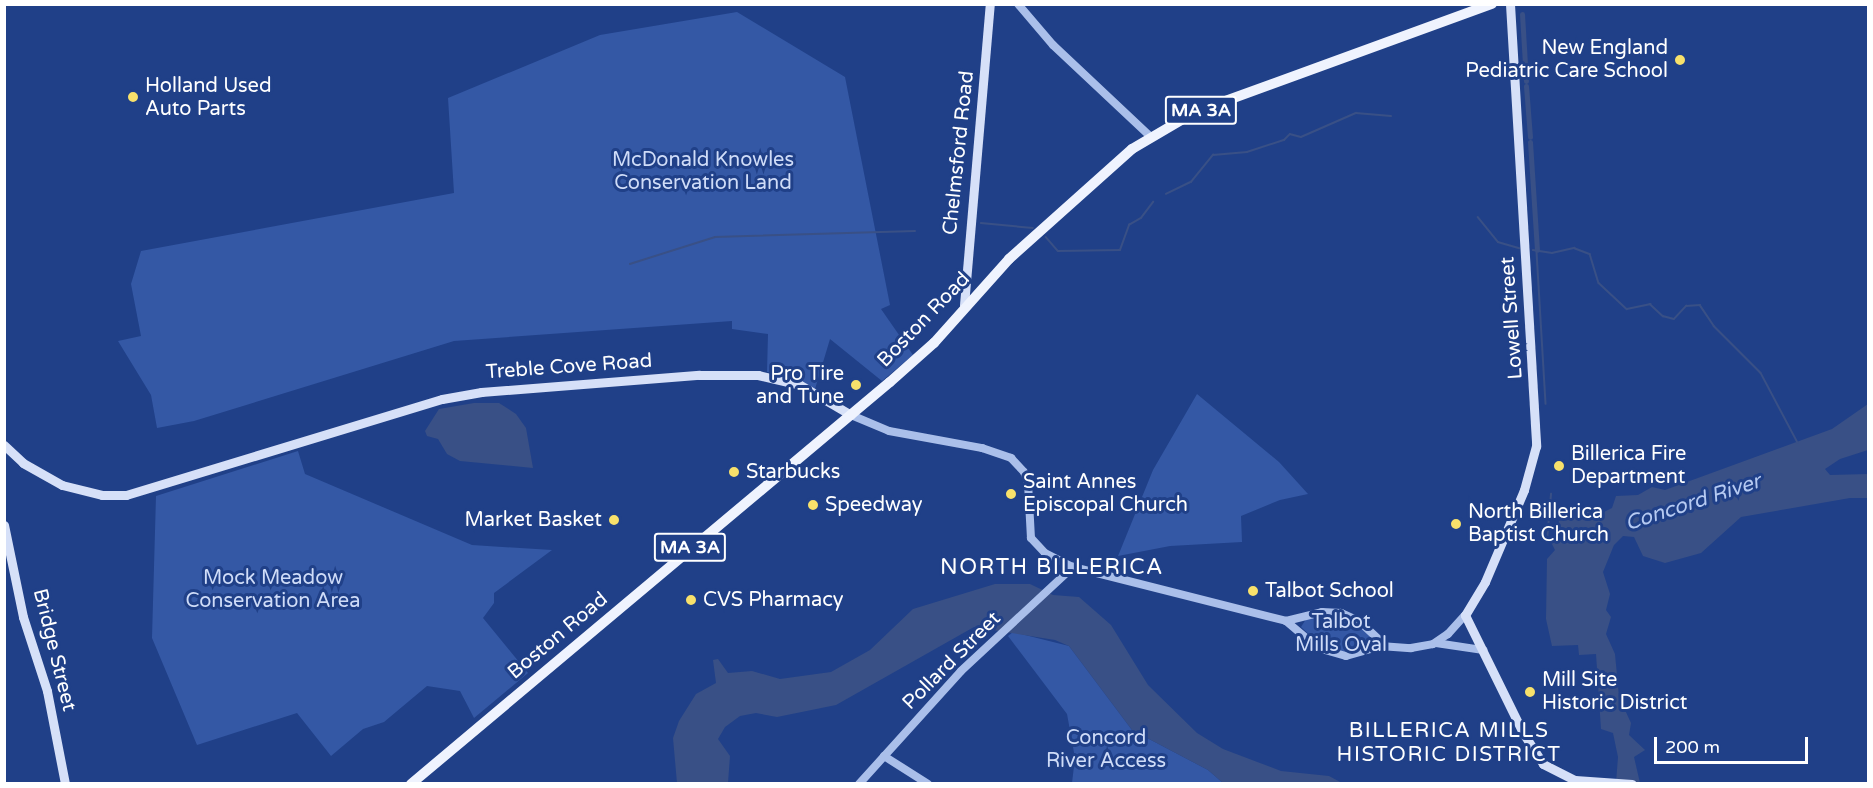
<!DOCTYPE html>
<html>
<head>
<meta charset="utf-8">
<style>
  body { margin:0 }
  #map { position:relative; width:1873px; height:788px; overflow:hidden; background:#204088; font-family:"Varela Round",sans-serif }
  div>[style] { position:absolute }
  .green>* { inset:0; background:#3458a5 }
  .water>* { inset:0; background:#395086 }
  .stream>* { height:1.5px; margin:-0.75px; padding:0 0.75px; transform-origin:0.75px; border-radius:0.75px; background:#395086 }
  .canal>* { height:5px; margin:-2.5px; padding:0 2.5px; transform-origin:2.5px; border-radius:2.5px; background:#395086 }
  .tertiary>* { height:8px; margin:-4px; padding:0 4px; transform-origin:4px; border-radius:4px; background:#aabfea }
  .secondary>* { height:9px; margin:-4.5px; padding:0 4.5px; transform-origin:4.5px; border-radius:4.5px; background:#d6e0f8 }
  .primary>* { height:10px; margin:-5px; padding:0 5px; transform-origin:5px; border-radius:5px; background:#eff3fe }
  .dots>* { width:16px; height:16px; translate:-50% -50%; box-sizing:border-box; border:3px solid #204088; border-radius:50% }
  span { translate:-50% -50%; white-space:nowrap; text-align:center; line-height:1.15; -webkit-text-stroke:6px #204088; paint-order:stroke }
  .shield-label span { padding:2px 4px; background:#204088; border:2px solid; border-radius:4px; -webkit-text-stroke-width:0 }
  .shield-label { font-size:18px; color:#fff; font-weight:700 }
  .poi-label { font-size:20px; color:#fff }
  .right { translate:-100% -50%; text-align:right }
  .left { translate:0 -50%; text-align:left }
  .street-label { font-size:20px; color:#fff }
  .park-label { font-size:20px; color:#cfdcf8 }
  .water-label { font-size:21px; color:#b6caf2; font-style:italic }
  .neighbourhood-label { font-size:21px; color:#fff; letter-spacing:1.5px }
  .quarter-label { font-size:22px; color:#fff; letter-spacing:1.5px }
  .frame { position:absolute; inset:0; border:6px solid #fff; pointer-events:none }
  .scale { position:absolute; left:1654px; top:737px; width:154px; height:27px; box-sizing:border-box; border:3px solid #fff; border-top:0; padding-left:8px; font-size:18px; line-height:21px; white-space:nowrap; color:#fff; -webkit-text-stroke:4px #204088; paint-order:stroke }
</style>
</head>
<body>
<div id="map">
  <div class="green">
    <i style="clip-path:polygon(737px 12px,845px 77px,890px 305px,881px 309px,913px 355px,882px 381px,830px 339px,815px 389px,794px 377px,767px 372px,768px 334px,732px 329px,732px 321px,454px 341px,194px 421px,157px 428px,151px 395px,118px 341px,141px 336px,131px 284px,141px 251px,454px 193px,448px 98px,600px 35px)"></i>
    <i style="clip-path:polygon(1197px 394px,1279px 462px,1308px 494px,1280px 500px,1241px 516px,1242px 542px,1170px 546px,1118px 556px,1153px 470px)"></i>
    <i style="clip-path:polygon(298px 451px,305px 474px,472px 545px,552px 550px,494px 593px,494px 603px,483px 618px,528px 673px,474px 718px,460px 691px,427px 686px,384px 722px,363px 729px,331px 756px,297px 713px,197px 745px,152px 638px,156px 496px)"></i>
    <i style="clip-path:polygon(1348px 615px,1374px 638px,1369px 650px,1330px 654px,1301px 627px,1308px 616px)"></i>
    <i style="clip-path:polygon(1013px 632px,1069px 646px,1132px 730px,1208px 770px,1223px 783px,1072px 783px,1075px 758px,1067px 714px,1008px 636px)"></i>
  </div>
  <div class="water">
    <i style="clip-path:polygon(474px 403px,499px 403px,516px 414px,526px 428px,533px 468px,460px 461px,447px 454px,438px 439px,427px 436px,425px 431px,439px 409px)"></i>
    <i style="clip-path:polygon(1868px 404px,1868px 450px,1840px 459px,1825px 469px,1830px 475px,1868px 474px,1868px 498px,1850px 498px,1741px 517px,1701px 553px,1665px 563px,1643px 556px,1634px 537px,1623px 536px,1614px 545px,1603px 572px,1610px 594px,1606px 610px,1611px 617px,1606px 634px,1615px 654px,1619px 697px,1631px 723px,1629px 735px,1645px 750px,1634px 757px,1640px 783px,1616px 783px,1618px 757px,1613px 733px,1601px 729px,1596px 654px,1579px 655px,1578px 645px,1552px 646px,1546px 619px,1547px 559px,1555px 550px,1552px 544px,1559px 521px,1584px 507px,1604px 512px,1612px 508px,1616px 496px,1638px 495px,1652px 487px,1665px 490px,1832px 429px)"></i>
    <i style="clip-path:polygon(995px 584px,1030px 584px,1053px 595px,1079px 597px,1111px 625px,1148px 685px,1197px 733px,1223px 749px,1281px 771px,1329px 776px,1342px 783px,1223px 783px,1208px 770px,1132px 730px,1069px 646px,1055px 640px,974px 627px,836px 705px,777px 717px,756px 713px,740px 716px,725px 727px,718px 739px,730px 756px,728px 783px,677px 783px,673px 738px,679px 721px,696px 694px,716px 683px,713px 660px,718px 659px,728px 673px,752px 671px,780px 679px,831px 672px,870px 650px,913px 609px)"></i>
  </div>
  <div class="stream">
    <i style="left:1166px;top:194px;width:28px;rotate:-26deg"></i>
    <i style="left:1191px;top:182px;width:35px;rotate:-51deg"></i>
    <i style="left:1213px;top:155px;width:34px;rotate:-5deg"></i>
    <i style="left:1247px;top:152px;width:39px;rotate:-18deg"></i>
    <i style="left:1284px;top:140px;width:8px;rotate:-45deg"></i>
    <i style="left:1290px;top:134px;width:11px;rotate:15deg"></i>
    <i style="left:1301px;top:137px;width:60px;rotate:-23.6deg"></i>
    <i style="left:1356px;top:113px;width:35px;rotate:5deg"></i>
    <i style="left:1478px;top:217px;width:32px;rotate:51deg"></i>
    <i style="left:1498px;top:242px;width:22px;rotate:16deg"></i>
    <i style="left:981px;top:223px;width:52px;rotate:5.5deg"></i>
    <i style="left:1046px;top:237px;width:18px;rotate:49deg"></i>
    <i style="left:1058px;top:251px;width:62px;rotate:-0.9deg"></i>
    <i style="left:1120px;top:250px;width:27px;rotate:-70deg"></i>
    <i style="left:1129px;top:225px;width:14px;rotate:-30deg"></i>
    <i style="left:1141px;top:218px;width:20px;rotate:-53deg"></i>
    <i style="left:1533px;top:250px;width:19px;rotate:9deg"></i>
    <i style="left:1552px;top:253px;width:23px;rotate:-13deg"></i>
    <i style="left:1574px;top:248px;width:17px;rotate:21deg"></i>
    <i style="left:1590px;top:254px;width:30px;rotate:73deg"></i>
    <i style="left:1599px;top:283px;width:38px;rotate:43deg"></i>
    <i style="left:1627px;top:309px;width:24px;rotate:-12deg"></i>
    <i style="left:1650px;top:304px;width:18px;rotate:43deg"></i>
    <i style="left:1663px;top:316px;width:11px;rotate:15deg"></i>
    <i style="left:1674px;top:319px;width:18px;rotate:-47deg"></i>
    <i style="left:1686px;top:306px;width:14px;rotate:-4deg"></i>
    <i style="left:1700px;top:305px;width:25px;rotate:56deg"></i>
    <i style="left:1714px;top:326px;width:66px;rotate:45deg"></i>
    <i style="left:1761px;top:373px;width:79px;rotate:62.1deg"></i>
    <i style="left:1537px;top:252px;width:152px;rotate:86.6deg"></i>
    <i style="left:630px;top:264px;width:89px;rotate:-17.6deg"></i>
    <i style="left:715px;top:237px;width:200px;rotate:-1.7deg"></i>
    <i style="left:1547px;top:541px;width:47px;rotate:-85.1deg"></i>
  </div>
  <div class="canal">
    <i style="left:1522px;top:14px;width:67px;rotate:86.6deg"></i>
    <i style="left:1526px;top:86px;width:51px;rotate:85.5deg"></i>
    <i style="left:1530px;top:142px;width:108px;rotate:86.3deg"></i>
  </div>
  <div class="tertiary">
    <i style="left:1018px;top:4px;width:54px;rotate:49.5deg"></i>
    <i style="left:1053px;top:45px;width:133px;rotate:43.2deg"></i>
    <i style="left:851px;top:415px;width:41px;rotate:22.8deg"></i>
    <i style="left:889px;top:431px;width:95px;rotate:10.4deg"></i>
    <i style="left:982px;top:448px;width:31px;rotate:19deg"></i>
    <i style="left:1011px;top:458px;width:19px;rotate:47deg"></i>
    <i style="left:1024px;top:472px;width:12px;rotate:70deg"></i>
    <i style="left:1028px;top:483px;width:55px;rotate:86.9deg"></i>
    <i style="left:1031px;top:538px;width:21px;rotate:47deg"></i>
    <i style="left:1045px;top:553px;width:31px;rotate:27deg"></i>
    <i style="left:1073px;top:567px;width:220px;rotate:14.2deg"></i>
    <i style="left:1286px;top:621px;width:37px;rotate:-14deg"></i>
    <i style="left:1322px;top:612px;width:19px;rotate:3deg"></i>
    <i style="left:1341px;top:613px;width:20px;rotate:24deg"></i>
    <i style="left:1359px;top:621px;width:37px;rotate:43deg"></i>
    <i style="left:1286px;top:621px;width:42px;rotate:40.2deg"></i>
    <i style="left:1318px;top:648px;width:29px;rotate:16deg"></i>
    <i style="left:1346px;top:656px;width:35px;rotate:-16deg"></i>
    <i style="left:1380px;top:646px;width:31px;rotate:4deg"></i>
    <i style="left:1411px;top:648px;width:22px;rotate:-10deg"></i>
    <i style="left:1433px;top:644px;width:18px;rotate:-34deg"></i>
    <i style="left:1448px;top:634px;width:25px;rotate:-48deg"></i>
    <i style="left:1436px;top:643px;width:48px;rotate:8.5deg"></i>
    <i style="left:884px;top:756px;width:52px;rotate:32.5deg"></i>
    <i style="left:859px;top:784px;width:152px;rotate:-47.9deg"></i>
    <i style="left:961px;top:671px;width:153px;rotate:-42.9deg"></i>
  </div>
  <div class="secondary">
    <i style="left:1510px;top:4px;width:443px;rotate:86.6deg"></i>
    <i style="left:1536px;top:446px;width:46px;rotate:105.3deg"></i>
    <i style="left:1524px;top:490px;width:100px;rotate:113deg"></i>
    <i style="left:1485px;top:582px;width:39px;rotate:121deg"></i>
    <i style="left:1465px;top:615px;width:131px;rotate:63.8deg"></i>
    <i style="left:1523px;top:733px;width:37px;rotate:57deg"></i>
    <i style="left:1543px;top:764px;width:36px;rotate:27deg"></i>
    <i style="left:1575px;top:780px;width:57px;rotate:4deg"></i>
    <i style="left:964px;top:305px;width:302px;rotate:-85.1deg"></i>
    <i style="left:4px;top:445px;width:26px;rotate:43deg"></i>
    <i style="left:23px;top:463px;width:45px;rotate:29.4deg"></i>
    <i style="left:62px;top:485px;width:41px;rotate:14deg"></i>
    <i style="left:102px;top:495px;width:24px"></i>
    <i style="left:126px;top:495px;width:330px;rotate:-16.9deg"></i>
    <i style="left:442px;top:399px;width:40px;rotate:-10deg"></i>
    <i style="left:481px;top:392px;width:219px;rotate:-4.5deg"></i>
    <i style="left:699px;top:375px;width:59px"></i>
    <i style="left:758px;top:375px;width:43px;rotate:13.4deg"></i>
    <i style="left:800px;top:385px;width:59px;rotate:30.5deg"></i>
    <i style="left:4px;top:525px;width:94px;rotate:78.3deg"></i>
    <i style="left:23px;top:617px;width:78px;rotate:72deg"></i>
    <i style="left:47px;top:691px;width:95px;rotate:79deg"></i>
  </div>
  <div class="primary">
    <i style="left:411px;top:784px;width:625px;rotate:-40.01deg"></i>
    <i style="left:890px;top:382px;width:59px;rotate:-41.6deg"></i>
    <i style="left:934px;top:343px;width:113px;rotate:-48.2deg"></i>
    <i style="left:1009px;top:259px;width:165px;rotate:-41.8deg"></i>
    <i style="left:1132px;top:149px;width:73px;rotate:-30.4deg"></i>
    <i style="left:1195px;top:112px;width:316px;rotate:-20deg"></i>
  </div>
  <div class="dots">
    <i style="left:1680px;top:60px;background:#f8e16b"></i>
    <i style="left:133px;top:97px;background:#f8e16b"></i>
    <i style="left:856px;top:385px;background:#f8e16b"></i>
    <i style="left:1559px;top:466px;background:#f8e16b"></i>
    <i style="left:734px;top:472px;background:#f8e16b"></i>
    <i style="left:1011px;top:494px;background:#f8e16b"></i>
    <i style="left:813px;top:505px;background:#f8e16b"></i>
    <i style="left:614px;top:520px;background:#f8e16b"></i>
    <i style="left:1456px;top:524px;background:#f8e16b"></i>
    <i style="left:1253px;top:591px;background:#f8e16b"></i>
    <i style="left:691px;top:600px;background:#f8e16b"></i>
    <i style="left:1530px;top:692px;background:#f8e16b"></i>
  </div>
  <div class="shield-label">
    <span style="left:1201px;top:110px">MA 3A</span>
    <span style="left:690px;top:547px">MA 3A</span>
  </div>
  <div class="poi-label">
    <span class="right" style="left:1668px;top:60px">New England<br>Pediatric Care School</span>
    <span class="left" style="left:145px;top:98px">Holland Used<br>Auto Parts</span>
    <span class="right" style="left:844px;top:386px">Pro Tire<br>and Tune</span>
    <span class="left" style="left:1571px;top:466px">Billerica Fire<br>Department</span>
    <span class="left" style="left:746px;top:472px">Starbucks</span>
    <span class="left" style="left:1023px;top:494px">Saint Annes<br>Episcopal Church</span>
    <span class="left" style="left:825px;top:505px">Speedway</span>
    <span class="left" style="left:1468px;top:524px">North Billerica<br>Baptist Church</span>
    <span class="right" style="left:602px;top:520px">Market Basket</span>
    <span class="left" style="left:1265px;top:591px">Talbot School</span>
    <span class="left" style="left:703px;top:600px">CVS Pharmacy</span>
    <span class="left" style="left:1542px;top:692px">Mill Site<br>Historic District</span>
  </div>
  <div class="street-label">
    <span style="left:959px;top:153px;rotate:-84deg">Chelmsford Road</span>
    <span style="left:1512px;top:318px;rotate:-94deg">Lowell Street</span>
    <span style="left:924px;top:320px;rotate:-46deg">Boston Road</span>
    <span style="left:569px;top:367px;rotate:-4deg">Treble Cove Road</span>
    <span style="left:558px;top:636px;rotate:-40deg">Boston Road</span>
    <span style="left:54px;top:650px;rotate:76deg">Bridge Street</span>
    <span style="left:952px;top:661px;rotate:-45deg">Pollard Street</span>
  </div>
  <div class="park-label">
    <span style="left:703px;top:172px">McDonald Knowles<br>Conservation Land</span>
    <span style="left:273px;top:590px">Mock Meadow<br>Conservation Area</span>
    <span style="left:1341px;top:634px">Talbot<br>Mills Oval</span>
    <span style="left:1106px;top:750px">Concord<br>River Access</span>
  </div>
  <div class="water-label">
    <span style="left:1693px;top:503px;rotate:-18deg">Concord River</span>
  </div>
  <div class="neighbourhood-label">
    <span style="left:1449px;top:743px">BILLERICA MILLS<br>HISTORIC DISTRICT</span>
  </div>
  <div class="quarter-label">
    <span style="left:1052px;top:568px">NORTH BILLERICA</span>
  </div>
  <div class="frame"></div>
  <div class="scale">200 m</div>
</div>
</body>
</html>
